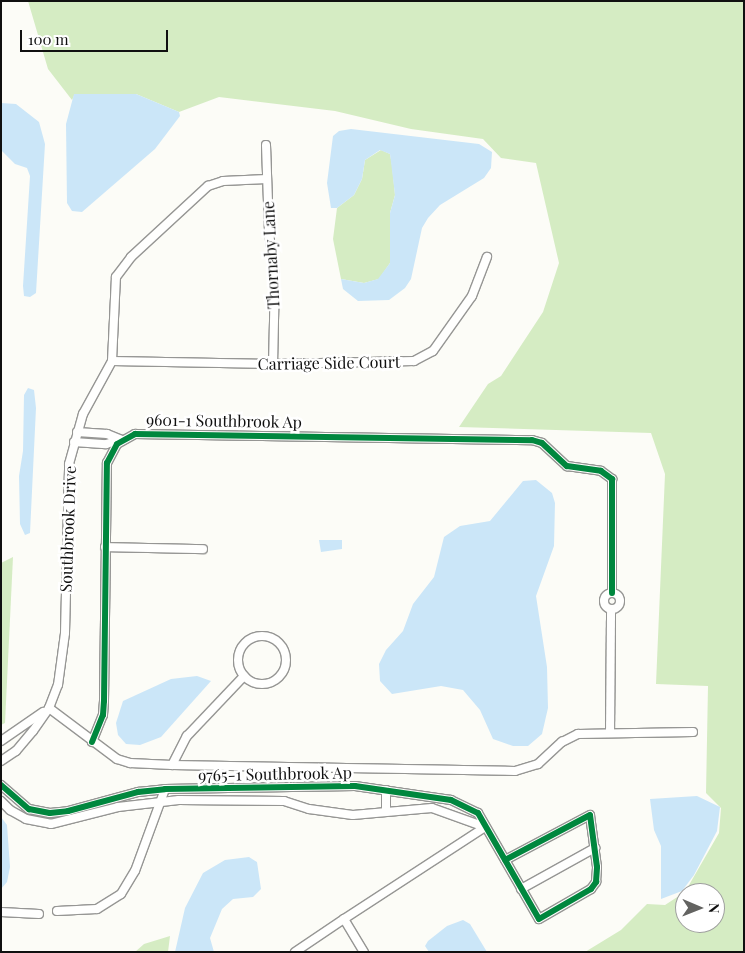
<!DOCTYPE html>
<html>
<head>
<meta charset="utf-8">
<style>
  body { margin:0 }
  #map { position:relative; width:745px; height:953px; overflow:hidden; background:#fcfcf7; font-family:"Playfair Display",serif }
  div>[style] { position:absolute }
  .forest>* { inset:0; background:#d5ecc3 }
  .water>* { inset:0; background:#cbe6f8 }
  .roads { filter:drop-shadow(1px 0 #969694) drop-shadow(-1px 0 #969694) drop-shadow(0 1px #969694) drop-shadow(0 -1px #969694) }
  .minor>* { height:8px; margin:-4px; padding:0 4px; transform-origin:4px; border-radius:4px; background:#fffffe }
  .minor>.ring { margin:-4px; padding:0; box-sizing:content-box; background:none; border:8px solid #fffffe; border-radius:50% }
  .cycleway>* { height:6px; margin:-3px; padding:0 3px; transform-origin:3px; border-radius:3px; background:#00873e }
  span { translate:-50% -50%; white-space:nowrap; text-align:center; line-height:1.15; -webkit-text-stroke:5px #fff; paint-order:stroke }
  .street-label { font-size:16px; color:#101010 }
  .frame { position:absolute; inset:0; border:2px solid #101010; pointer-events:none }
  .north { position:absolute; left:675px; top:883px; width:50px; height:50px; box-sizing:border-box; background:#fff; border:1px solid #9f9f9f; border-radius:50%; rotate:91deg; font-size:14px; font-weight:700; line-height:20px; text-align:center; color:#101010 }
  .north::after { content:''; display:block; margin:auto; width:18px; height:22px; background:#636361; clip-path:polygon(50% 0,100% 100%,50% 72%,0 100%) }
  .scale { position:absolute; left:20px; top:30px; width:148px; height:22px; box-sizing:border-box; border:2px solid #101010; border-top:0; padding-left:6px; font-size:15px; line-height:18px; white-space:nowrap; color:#101010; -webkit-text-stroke:4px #fff; paint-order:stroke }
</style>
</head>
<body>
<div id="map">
  <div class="forest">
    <i style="clip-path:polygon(evenodd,28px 1px,744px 1px,744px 952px,585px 952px,621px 930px,647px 904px,665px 905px,685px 892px,719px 833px,721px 808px,706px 793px,708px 686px,656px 684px,665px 474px,651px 433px,459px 427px,488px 384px,501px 376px,543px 312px,559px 263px,536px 163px,501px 158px,483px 139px,411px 129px,335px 111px,219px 97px,179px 112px,136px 94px,75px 94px,72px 100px,48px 69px,28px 1px,685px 893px,715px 893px,715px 923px,685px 923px,685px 893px)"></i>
    <i style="clip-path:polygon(381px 150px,390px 154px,392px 165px,395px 195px,390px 213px,390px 263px,379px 279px,364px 283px,341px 279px,333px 239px,337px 208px,354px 195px,362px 179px,365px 160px)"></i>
    <i style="clip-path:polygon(13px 557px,5px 723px,1px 725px,1px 563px)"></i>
    <i style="clip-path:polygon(170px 936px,168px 952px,135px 952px,144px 944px)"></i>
  </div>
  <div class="water">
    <i style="clip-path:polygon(74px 94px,136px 94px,179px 112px,180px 116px,155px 149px,82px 212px,72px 211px,67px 203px,66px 124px)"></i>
    <i style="clip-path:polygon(1px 103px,16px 104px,39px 122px,45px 144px,36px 293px,30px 297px,24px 296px,23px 286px,30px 176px,27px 168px,15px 164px,1px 150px)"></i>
    <i style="clip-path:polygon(351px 129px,479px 144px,492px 152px,491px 168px,484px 178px,440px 205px,428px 218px,422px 228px,411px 279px,405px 288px,389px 300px,358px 301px,343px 289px,341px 279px,364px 283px,378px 279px,390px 263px,390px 213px,395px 195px,390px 154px,380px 150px,365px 160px,362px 179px,354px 195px,337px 208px,331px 208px,327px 183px,333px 136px,339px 131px)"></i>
    <i style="clip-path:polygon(28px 388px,34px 390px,36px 408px,30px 533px,25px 535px,20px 524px,19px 476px,23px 451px,24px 395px)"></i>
    <i style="clip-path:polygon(536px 480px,552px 493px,555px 503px,554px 546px,536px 596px,547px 667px,548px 708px,542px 734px,528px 746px,513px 746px,493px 739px,480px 710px,463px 690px,441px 686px,392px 694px,380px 681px,379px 664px,386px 650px,403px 631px,413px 604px,434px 577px,444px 537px,460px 526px,490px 521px,523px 481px)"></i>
    <i style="clip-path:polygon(319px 540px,342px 540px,342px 549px,321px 552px)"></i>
    <i style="clip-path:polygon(197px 676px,211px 681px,161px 737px,140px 745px,126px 744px,118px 735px,116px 723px,123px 701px,171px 679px)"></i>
    <i style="clip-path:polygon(697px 796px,720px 807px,717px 831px,694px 875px,682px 891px,661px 899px,661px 846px,654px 830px,650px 799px)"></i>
    <i style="clip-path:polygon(1px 817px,7px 825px,10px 867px,7px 882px,1px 889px)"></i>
    <i style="clip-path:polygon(249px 857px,257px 862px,261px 889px,253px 897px,233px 899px,222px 909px,210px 938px,214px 952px,175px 952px,185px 908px,203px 873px,225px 860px)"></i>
    <i style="clip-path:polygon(463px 920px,470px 924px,487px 952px,429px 952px,425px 946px,428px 941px,447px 926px)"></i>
  </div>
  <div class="roads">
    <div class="minor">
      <i style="left:266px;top:145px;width:88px;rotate:88deg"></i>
      <i style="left:269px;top:233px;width:44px;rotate:82.2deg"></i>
      <i style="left:275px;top:277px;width:87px;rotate:91.3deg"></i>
      <i style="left:112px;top:361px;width:161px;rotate:1.1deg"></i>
      <i style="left:273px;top:364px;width:141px;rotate:-1.2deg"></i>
      <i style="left:414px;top:361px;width:21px;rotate:-28deg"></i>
      <i style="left:433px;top:351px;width:67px;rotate:-54.7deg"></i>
      <i style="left:472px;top:296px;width:42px;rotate:-69deg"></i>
      <i style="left:77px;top:432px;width:30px;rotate:4deg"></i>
      <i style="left:107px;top:434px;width:16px;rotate:22deg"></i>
      <i style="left:74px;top:442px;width:32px;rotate:4deg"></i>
      <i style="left:106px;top:444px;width:15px;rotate:-16deg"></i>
      <i style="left:105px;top:547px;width:98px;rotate:1.2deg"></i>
      <i class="ring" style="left:604px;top:593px;width:8px;height:8px"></i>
      <i class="ring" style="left:238px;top:636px;width:40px;height:40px"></i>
      <i style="left:49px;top:708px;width:85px;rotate:36.9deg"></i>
      <i style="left:117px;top:759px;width:14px;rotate:17deg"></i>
      <i style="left:130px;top:763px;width:42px;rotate:2.7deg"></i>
      <i style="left:172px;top:765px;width:343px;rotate:1deg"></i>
      <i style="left:515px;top:771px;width:24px;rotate:-17deg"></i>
      <i style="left:538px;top:764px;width:33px;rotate:-43deg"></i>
      <i style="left:562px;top:742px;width:18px;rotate:-27deg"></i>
      <i style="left:578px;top:734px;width:115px;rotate:-1deg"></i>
      <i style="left:610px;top:732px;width:123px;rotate:-89.5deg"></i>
      <i style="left:1px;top:741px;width:51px;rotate:-34.6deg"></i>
      <i style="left:92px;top:742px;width:29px;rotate:-68deg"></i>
      <i style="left:103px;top:715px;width:14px;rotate:-86deg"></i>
      <i style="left:104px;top:701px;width:238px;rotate:-89.3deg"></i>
      <i style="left:107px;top:463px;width:21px;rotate:-62deg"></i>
      <i style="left:117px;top:444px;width:21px;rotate:-29deg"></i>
      <i style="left:135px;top:434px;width:397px;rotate:0.9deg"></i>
      <i style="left:532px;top:440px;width:10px;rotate:17deg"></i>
      <i style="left:542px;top:443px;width:34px;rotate:43deg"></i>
      <i style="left:567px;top:466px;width:34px;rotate:8deg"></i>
      <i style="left:601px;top:471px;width:14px;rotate:36deg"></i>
      <i style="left:612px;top:479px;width:114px;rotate:90deg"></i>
      <i style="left:1px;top:761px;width:18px;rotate:-34deg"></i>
      <i style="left:16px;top:751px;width:26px;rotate:-50deg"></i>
      <i style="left:33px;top:731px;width:28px;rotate:-55deg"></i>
      <i style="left:49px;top:708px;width:25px;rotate:-69deg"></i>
      <i style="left:58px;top:685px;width:52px;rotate:-82.3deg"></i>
      <i style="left:65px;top:633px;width:169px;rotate:-88.6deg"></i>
      <i style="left:69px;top:464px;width:52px;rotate:-74.4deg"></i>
      <i style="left:83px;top:414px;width:60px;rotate:-61.3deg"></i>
      <i style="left:112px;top:361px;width:84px;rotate:-87.3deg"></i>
      <i style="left:116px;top:277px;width:25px;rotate:-53deg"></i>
      <i style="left:131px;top:257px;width:105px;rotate:-42.7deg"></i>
      <i style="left:208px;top:186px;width:16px;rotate:-18deg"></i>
      <i style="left:223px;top:181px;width:44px;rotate:-2.6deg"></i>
      <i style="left:172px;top:765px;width:33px;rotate:-63deg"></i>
      <i style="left:187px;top:736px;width:83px;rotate:-46.5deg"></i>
      <i style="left:1px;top:785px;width:37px;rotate:41deg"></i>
      <i style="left:29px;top:809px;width:21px;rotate:11deg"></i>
      <i style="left:50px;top:813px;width:18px;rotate:-6deg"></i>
      <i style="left:68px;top:811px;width:73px;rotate:-15.2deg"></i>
      <i style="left:138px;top:792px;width:27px;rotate:-6deg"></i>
      <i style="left:165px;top:789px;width:190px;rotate:-0.9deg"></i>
      <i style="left:355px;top:786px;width:97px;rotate:8.3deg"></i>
      <i style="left:451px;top:800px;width:30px;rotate:26deg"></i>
      <i style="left:478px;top:813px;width:122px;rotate:60.1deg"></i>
      <i style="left:539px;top:919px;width:60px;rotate:-30deg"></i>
      <i style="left:591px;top:889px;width:9px;rotate:-54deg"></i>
      <i style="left:596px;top:882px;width:15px;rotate:-86deg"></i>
      <i style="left:597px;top:867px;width:52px;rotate:-97.7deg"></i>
      <i style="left:590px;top:815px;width:96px;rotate:152.1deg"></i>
      <i style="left:1px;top:801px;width:13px;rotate:45deg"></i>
      <i style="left:10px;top:810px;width:18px;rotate:29deg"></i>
      <i style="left:26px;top:819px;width:25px;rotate:11deg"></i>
      <i style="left:51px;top:824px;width:69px;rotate:-14.2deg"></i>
      <i style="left:118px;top:807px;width:61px;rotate:-6.5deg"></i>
      <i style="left:179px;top:800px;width:105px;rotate:0.5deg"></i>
      <i style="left:284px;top:801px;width:26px;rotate:18deg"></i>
      <i style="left:309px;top:809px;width:44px;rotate:7.8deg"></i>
      <i style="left:353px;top:815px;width:79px;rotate:-5.1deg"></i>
      <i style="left:432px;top:808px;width:56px;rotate:19.7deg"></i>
      <i style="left:386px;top:810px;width:20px;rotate:-90deg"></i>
      <i style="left:521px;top:889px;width:85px;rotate:-29deg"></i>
      <i style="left:57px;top:911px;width:40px;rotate:-2.9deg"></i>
      <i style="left:97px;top:909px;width:28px;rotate:-32deg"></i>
      <i style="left:121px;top:894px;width:27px;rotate:-59deg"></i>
      <i style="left:135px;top:871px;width:87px;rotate:-69.9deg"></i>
      <i style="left:1px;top:912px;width:38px;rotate:3deg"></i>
      <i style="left:344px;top:919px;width:168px;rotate:-33.1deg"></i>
      <i style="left:295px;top:952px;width:59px;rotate:-34deg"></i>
      <i style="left:344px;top:919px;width:39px;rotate:59deg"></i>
    </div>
  </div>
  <div class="cycleway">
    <i style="left:92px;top:742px;width:29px;rotate:-68deg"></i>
    <i style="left:103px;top:715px;width:14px;rotate:-86deg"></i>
    <i style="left:104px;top:701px;width:238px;rotate:-89.3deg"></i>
    <i style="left:107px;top:463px;width:21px;rotate:-62deg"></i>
    <i style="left:117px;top:444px;width:21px;rotate:-29deg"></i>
    <i style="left:135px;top:434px;width:397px;rotate:0.9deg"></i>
    <i style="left:532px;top:440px;width:10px;rotate:17deg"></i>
    <i style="left:542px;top:443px;width:34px;rotate:43deg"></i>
    <i style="left:567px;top:466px;width:34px;rotate:8deg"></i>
    <i style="left:601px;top:471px;width:14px;rotate:36deg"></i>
    <i style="left:612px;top:479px;width:114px;rotate:90deg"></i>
    <i style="left:1px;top:785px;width:37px;rotate:41deg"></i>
    <i style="left:29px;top:809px;width:21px;rotate:11deg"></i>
    <i style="left:50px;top:813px;width:18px;rotate:-6deg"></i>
    <i style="left:68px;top:811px;width:73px;rotate:-15.2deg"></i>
    <i style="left:138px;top:792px;width:27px;rotate:-6deg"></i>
    <i style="left:165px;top:789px;width:190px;rotate:-0.9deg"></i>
    <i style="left:355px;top:786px;width:97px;rotate:8.3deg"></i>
    <i style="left:451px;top:800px;width:30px;rotate:26deg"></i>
    <i style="left:478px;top:813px;width:122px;rotate:60.1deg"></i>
    <i style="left:539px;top:919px;width:60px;rotate:-30deg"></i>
    <i style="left:591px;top:889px;width:9px;rotate:-54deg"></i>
    <i style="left:596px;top:882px;width:15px;rotate:-86deg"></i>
    <i style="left:597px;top:867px;width:52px;rotate:-97.7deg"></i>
    <i style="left:590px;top:815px;width:96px;rotate:152.1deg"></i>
  </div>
  <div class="street-label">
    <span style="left:271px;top:255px;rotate:-93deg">Thornaby Lane</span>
    <span style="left:329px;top:363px;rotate:-1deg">Carriage Side Court</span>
    <span style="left:224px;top:421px;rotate:1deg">9601-1 Southbrook Ap</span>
    <span style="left:68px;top:529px;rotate:-88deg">Southbrook Drive</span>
    <span style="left:275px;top:774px;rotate:-1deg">9765-1 Southbrook Ap</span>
  </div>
  <div class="frame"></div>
  <div class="north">N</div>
  <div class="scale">100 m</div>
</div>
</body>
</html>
